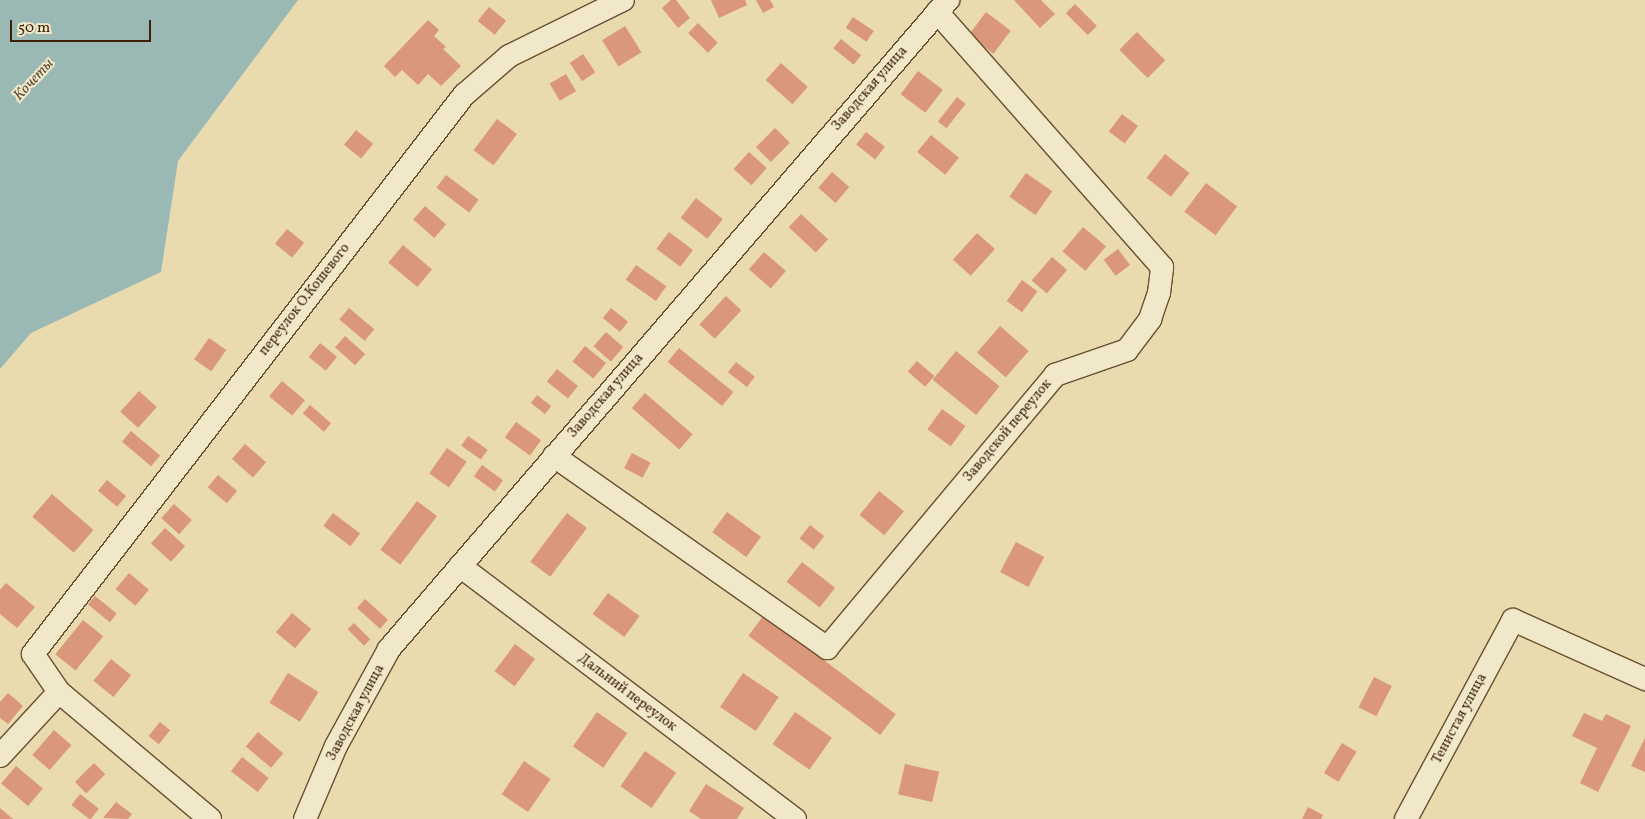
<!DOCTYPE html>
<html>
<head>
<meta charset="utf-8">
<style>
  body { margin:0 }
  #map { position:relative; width:1645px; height:819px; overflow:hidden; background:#e9dbad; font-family:Vollkorn,serif }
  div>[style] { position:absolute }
  .water>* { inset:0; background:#9ab9b4 }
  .building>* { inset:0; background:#da977a; transform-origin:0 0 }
  .roads { filter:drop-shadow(1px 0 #694f30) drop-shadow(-1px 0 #694f30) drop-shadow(0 1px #694f30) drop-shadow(0 -1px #694f30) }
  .minor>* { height:22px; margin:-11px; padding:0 11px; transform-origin:11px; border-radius:11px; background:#f1e8ca }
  span { translate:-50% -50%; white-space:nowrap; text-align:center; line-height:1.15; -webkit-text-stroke:4px #f1e8ca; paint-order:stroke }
  .street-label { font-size:14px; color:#3e2006 }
  .water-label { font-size:15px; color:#5a4e3a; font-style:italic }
  .scale { position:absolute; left:10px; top:20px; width:141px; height:22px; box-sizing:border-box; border:2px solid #3e2006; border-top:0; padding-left:6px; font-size:15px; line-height:18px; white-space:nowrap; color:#3e2006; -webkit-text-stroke:4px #f1e8ca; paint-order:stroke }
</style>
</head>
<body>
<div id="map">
  <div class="water">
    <i style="clip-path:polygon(0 0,298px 0,178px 161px,161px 272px,31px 333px,0 369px)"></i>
  </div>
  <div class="building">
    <i style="clip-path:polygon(671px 0,676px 0,690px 18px,678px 28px,662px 8px)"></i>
    <i style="clip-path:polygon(711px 0,745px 0,747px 5px,719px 18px)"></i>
    <i style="clip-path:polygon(756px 0,770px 0,774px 7px,763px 13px)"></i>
    <i style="clip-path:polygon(1014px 0,1041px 0,1055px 14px,1040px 28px)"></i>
    <i style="left:1075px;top:4px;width:31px;height:13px;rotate:45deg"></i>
    <i style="left:489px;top:7px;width:22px;height:18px;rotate:39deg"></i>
    <i style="left:986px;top:12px;width:31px;height:29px;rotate:37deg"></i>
    <i style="left:853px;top:17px;width:25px;height:13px;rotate:34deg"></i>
    <i style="clip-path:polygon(428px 20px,439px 30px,434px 36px,446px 47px,443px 49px,461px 66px,441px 86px,428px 74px,418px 85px,402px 70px,395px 77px,384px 66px)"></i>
    <i style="left:698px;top:23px;width:28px;height:14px;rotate:45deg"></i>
    <i style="left:625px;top:26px;width:31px;height:27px;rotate:58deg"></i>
    <i style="left:1137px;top:32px;width:40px;height:25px;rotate:45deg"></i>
    <i style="left:841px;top:39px;width:26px;height:12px;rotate:39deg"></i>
    <i style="left:583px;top:54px;width:22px;height:16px;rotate:56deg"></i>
    <i style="left:781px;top:63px;width:36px;height:23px;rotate:42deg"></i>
    <i style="left:918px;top:71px;width:31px;height:29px;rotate:37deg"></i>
    <i style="left:566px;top:74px;width:20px;height:19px;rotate:60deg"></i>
    <i style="left:957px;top:97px;width:11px;height:31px;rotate:38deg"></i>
    <i style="left:1122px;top:114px;width:20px;height:22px;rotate:37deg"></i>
    <i style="left:497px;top:119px;width:25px;height:39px;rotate:37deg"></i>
    <i style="left:775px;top:128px;width:21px;height:27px;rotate:45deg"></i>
    <i style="left:356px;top:130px;width:22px;height:19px;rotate:39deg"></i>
    <i style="left:866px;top:132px;width:24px;height:16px;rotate:38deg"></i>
    <i style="left:931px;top:135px;width:36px;height:22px;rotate:39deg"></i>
    <i style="left:749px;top:152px;width:24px;height:23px;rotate:42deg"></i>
    <i style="left:1165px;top:154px;width:31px;height:30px;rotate:38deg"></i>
    <i style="left:832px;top:172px;width:23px;height:21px;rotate:41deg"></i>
    <i style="left:1026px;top:173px;width:32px;height:29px;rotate:35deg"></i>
    <i style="left:446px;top:175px;width:41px;height:16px;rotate:37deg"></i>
    <i style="left:1206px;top:183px;width:39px;height:36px;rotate:37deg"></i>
    <i style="left:696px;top:198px;width:34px;height:25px;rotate:38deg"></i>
    <i style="left:425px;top:206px;width:28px;height:18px;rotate:41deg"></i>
    <i style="left:801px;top:214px;width:37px;height:18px;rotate:43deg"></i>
    <i style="left:1083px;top:227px;width:30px;height:32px;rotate:40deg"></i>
    <i style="left:287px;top:229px;width:22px;height:19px;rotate:39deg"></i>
    <i style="left:669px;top:232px;width:30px;height:21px;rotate:37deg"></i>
    <i style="left:977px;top:233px;width:24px;height:36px;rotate:42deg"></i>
    <i style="left:403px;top:245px;width:38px;height:23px;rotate:40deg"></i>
    <i style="left:1118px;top:249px;width:20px;height:18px;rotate:53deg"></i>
    <i style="left:764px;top:252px;width:29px;height:23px;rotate:41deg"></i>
    <i style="left:1052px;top:257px;width:20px;height:31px;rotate:41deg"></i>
    <i style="left:636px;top:265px;width:37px;height:18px;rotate:35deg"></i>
    <i style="left:1022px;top:280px;width:19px;height:26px;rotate:36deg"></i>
    <i style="left:726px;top:296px;width:21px;height:39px;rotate:43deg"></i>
    <i style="left:349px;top:308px;width:33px;height:15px;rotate:40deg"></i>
    <i style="left:611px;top:308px;width:22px;height:13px;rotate:39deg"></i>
    <i style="left:1000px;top:326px;width:38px;height:35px;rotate:41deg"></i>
    <i style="left:606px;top:332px;width:23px;height:19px;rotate:41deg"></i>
    <i style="left:345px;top:336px;width:27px;height:15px;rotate:42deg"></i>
    <i style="left:209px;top:338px;width:21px;height:26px;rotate:35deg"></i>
    <i style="left:320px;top:343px;width:22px;height:18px;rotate:39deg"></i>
    <i style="left:585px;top:346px;width:27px;height:20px;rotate:39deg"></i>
    <i style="left:679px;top:348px;width:70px;height:18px;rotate:39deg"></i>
    <i style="left:956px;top:351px;width:56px;height:37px;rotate:39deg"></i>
    <i style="left:917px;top:361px;width:23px;height:14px;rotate:41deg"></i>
    <i style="left:736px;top:362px;width:24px;height:13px;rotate:38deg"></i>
    <i style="left:557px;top:369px;width:27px;height:16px;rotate:39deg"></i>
    <i style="left:282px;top:381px;width:30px;height:20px;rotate:40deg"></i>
    <i style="left:139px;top:391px;width:24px;height:28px;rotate:42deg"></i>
    <i style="left:645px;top:393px;width:63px;height:20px;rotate:41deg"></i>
    <i style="left:537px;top:395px;width:18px;height:10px;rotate:38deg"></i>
    <i style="left:310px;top:405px;width:28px;height:11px;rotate:41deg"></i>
    <i style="left:942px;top:409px;width:29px;height:25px;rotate:36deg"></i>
    <i style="left:516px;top:422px;width:31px;height:19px;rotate:36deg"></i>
    <i style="left:131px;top:431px;width:38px;height:14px;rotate:40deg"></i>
    <i style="left:468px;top:436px;width:24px;height:12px;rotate:35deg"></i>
    <i style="left:245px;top:444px;width:28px;height:20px;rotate:41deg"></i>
    <i style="left:447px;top:448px;width:24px;height:31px;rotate:35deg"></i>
    <i style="left:632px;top:453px;width:21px;height:17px;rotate:28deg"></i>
    <i style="left:482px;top:465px;width:26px;height:14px;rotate:36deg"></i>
    <i style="left:218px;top:475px;width:25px;height:16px;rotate:40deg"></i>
    <i style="left:107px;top:480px;width:25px;height:14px;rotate:40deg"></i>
    <i style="left:879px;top:491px;width:32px;height:31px;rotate:39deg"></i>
    <i style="left:52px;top:494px;width:55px;height:30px;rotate:41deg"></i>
    <i style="left:417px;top:501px;width:25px;height:61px;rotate:37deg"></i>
    <i style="left:174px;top:504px;width:24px;height:19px;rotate:42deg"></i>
    <i style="left:727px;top:512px;width:42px;height:25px;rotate:36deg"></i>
    <i style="left:333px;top:513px;width:34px;height:16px;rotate:37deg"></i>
    <i style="left:567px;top:513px;width:25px;height:61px;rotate:37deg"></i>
    <i style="left:810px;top:525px;width:18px;height:17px;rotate:38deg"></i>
    <i style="left:165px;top:528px;width:27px;height:21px;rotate:42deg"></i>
    <i style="left:1016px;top:542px;width:32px;height:34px;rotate:28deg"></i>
    <i style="left:802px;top:562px;width:42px;height:25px;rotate:38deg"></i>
    <i style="left:129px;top:573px;width:26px;height:21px;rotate:40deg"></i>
    <i style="clip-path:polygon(6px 583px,35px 607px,17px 628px,0 614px,0 590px)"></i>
    <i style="left:608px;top:593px;width:39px;height:26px;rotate:36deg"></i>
    <i style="left:95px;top:596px;width:28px;height:11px;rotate:39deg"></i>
    <i style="left:365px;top:599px;width:31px;height:12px;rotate:42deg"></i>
    <i style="left:292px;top:613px;width:25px;height:25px;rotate:40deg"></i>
    <i style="left:764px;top:615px;width:165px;height:26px;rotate:37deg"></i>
    <i style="left:83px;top:620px;width:26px;height:44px;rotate:39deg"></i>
    <i style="left:354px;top:623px;width:23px;height:9px;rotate:45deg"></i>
    <i style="left:515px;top:644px;width:25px;height:34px;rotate:37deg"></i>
    <i style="left:111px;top:659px;width:26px;height:28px;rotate:39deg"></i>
    <i style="left:288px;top:673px;width:36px;height:35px;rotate:32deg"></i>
    <i style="left:743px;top:673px;width:43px;height:41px;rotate:34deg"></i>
    <i style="left:1374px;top:677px;width:20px;height:34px;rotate:27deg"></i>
    <i style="clip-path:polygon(8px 693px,23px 706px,8px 724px,0 718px,0 702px)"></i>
    <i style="left:597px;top:712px;width:37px;height:42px;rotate:35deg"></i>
    <i style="left:795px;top:712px;width:45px;height:39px;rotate:35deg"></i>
    <i style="clip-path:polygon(1584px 713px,1602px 721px,1606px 714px,1631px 726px,1598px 792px,1580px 783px,1597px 748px,1572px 736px)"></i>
    <i style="left:160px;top:722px;width:13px;height:18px;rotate:39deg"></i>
    <i style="left:54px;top:730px;width:23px;height:33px;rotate:41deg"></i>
    <i style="left:258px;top:732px;width:33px;height:19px;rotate:40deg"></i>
    <i style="clip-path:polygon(1645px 738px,1645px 772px,1631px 766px)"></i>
    <i style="left:1342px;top:743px;width:17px;height:35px;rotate:31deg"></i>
    <i style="left:645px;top:751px;width:38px;height:43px;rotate:35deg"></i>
    <i style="left:242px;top:757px;width:34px;height:18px;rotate:38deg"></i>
    <i style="left:524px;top:761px;width:32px;height:40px;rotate:34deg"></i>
    <i style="left:94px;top:763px;width:16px;height:27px;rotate:45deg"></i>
    <i style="left:905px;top:764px;width:35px;height:31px;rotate:13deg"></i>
    <i style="left:16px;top:766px;width:35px;height:23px;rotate:40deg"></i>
    <i style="clip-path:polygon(706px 784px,744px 808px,737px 819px,701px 819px,689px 811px)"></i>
    <i style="left:80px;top:794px;width:24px;height:14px;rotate:38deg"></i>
    <i style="clip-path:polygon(116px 802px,132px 814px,128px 819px,103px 818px)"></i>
    <i style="clip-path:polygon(1308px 807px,1323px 815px,1321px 819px,1302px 819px)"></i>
    <i style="clip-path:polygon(0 808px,13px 819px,0 819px)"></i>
  </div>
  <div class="roads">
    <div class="minor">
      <i style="left:554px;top:456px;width:334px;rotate:35.1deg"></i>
      <i style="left:827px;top:648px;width:356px;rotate:-50.1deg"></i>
      <i style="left:1055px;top:375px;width:76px;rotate:-19.1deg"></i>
      <i style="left:1127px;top:350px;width:39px;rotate:-53deg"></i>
      <i style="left:1150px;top:319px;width:28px;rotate:-71deg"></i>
      <i style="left:1159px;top:293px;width:26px;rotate:-83deg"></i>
      <i style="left:1162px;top:267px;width:340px;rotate:-131.4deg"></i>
      <i style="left:460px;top:566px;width:420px;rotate:37.1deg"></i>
      <i style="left:0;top:756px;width:87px;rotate:-47.3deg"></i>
      <i style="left:210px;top:819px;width:197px;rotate:-139.9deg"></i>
      <i style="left:59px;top:692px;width:46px;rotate:-124.4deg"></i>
      <i style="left:33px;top:654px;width:706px;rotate:-52.37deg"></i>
      <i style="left:464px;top:95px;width:60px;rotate:-40.9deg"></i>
      <i style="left:509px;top:56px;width:127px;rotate:-26.2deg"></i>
      <i style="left:305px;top:819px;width:79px;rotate:-67deg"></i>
      <i style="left:336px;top:746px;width:111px;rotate:-61.3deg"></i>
      <i style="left:389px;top:649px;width:857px;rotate:-49.26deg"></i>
      <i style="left:1406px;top:819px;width:226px;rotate:-61.7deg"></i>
      <i style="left:1513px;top:620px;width:145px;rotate:24.1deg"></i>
    </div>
  </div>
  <div class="street-label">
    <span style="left:870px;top:89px;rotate:-49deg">Заводская улица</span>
    <span style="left:305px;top:300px;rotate:-52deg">переулок О.Кошевого</span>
    <span style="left:606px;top:396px;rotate:-49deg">Заводская улица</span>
    <span style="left:1008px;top:431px;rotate:-50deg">Заводской переулок</span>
    <span style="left:627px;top:693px;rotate:37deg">Дальний переулок</span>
    <span style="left:356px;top:713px;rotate:-62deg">Заводская улица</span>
    <span style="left:1460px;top:719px;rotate:-62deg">Тенистая улица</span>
  </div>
  <div class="water-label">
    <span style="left:34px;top:80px;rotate:-47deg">Кочеты</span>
  </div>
  <div class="scale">50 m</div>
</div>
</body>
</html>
